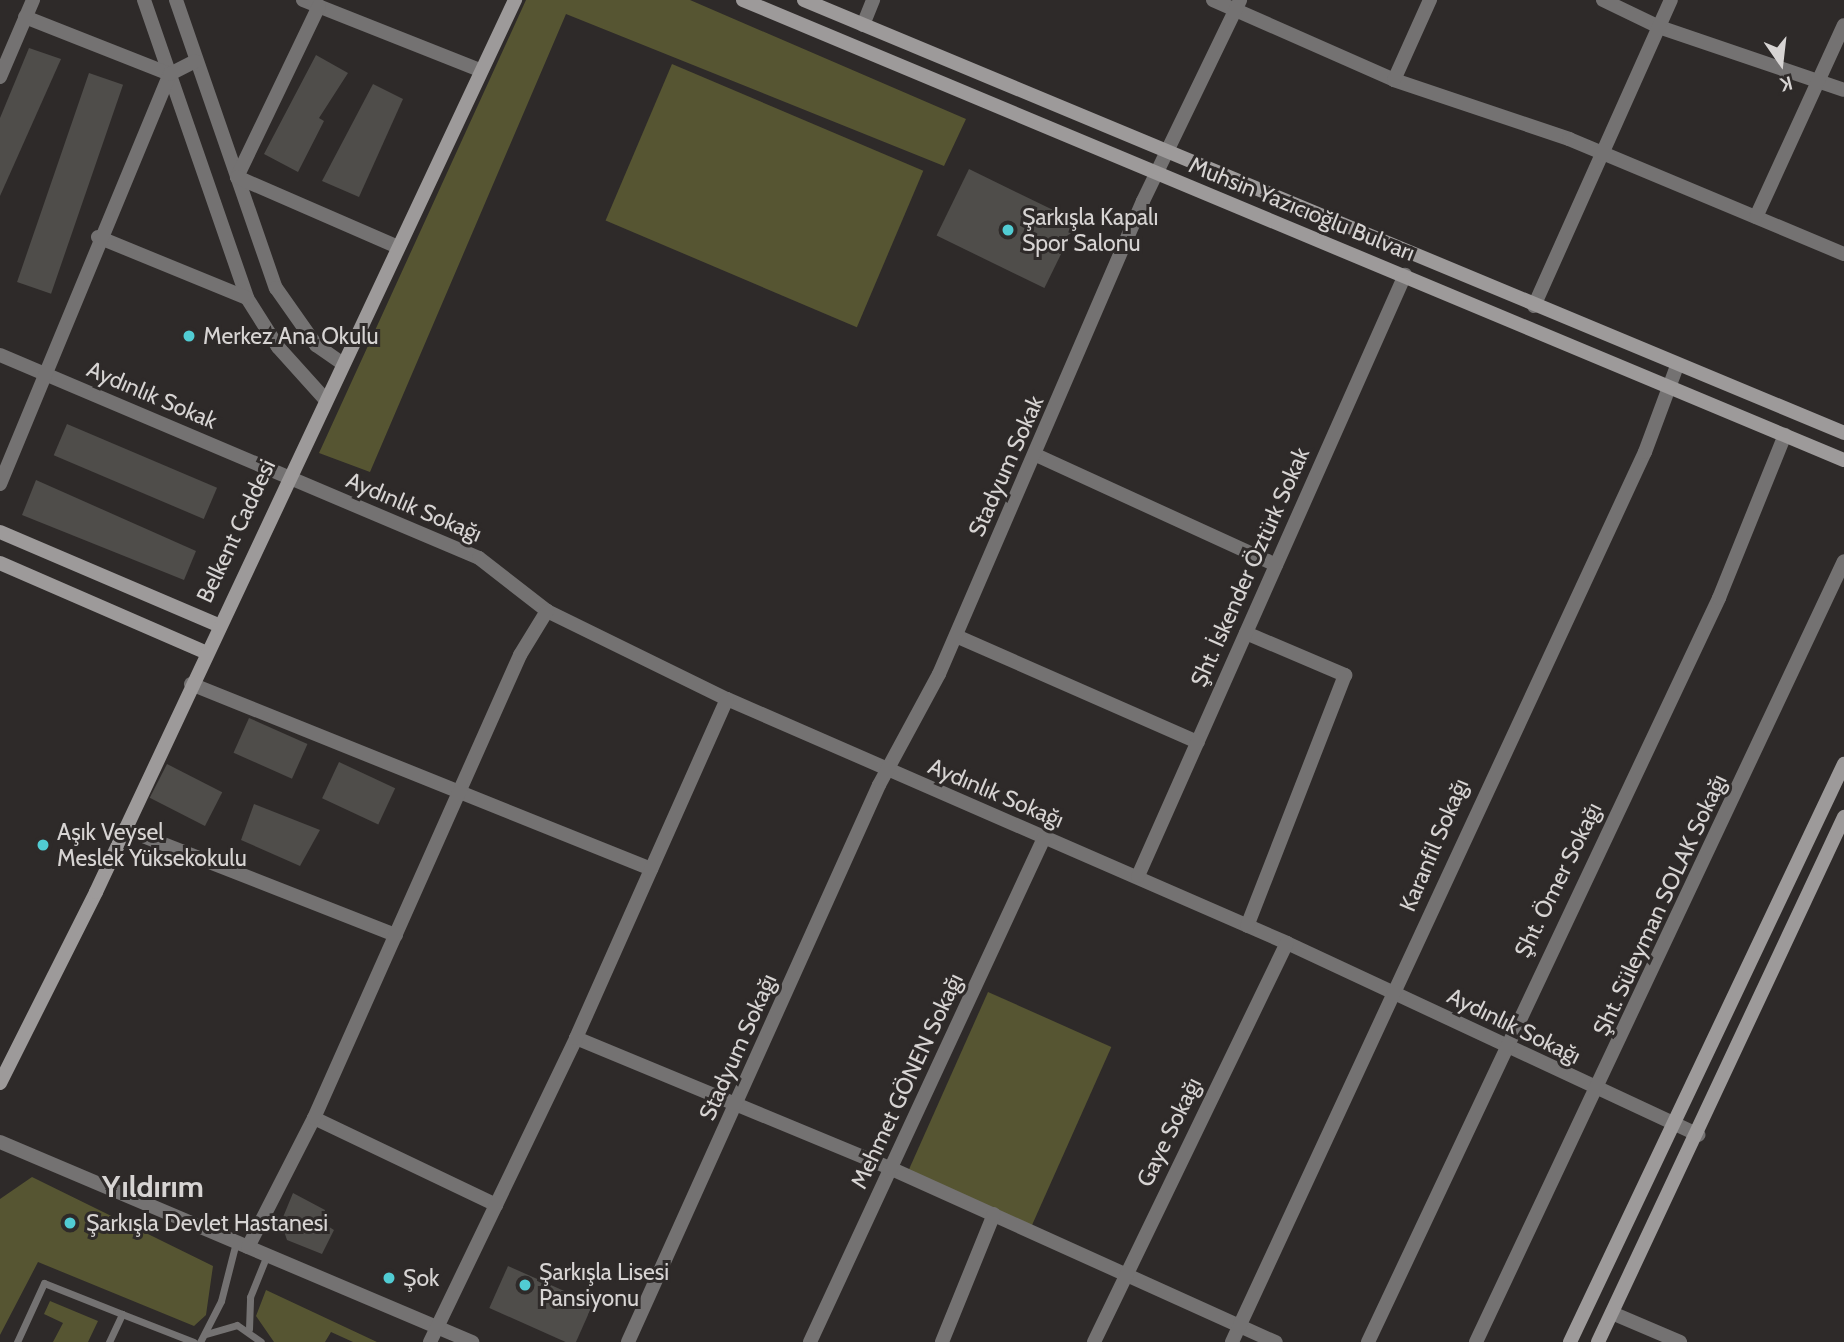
<!DOCTYPE html>
<html>
<head>
<meta charset="utf-8">
<style>
  body { margin:0 }
  #map { position:relative; width:1844px; height:1342px; overflow:hidden; background:#2e2a29; font-family:Cabin,sans-serif }
  div>[style] { position:absolute }
  .green>* { inset:0; background:#565532; transform-origin:0 0 }
  .building>* { inset:0; background:#4f4d4a; transform-origin:0 0 }
  .lane>* { height:7px; margin:-3.5px; padding:0 3.5px; transform-origin:3.5px; border-radius:3.5px; background:#747272 }
  .street>* { height:14px; margin:-7px; padding:0 7px; transform-origin:7px; border-radius:7px; background:#747272 }
  .secondary>* { height:14px; margin:-7px; padding:0 7px; transform-origin:7px; border-radius:7px; background:#9d9a9a }
  .dots>* { width:19px; height:19px; translate:-50% -50%; box-sizing:border-box; border:4px solid #2e2a29; border-radius:50% }
  span { translate:-50% -50%; white-space:nowrap; text-align:center; line-height:1.15; -webkit-text-stroke:6px #2e2a29; paint-order:stroke }
  .street-label { font-size:23px; color:#d7d4d3 }
  .poi-label { font-size:23px; color:#d7d4d3 }
  .left { translate:0 -50%; text-align:left }
  .district-label { font-size:30px; color:#d7d4d3; font-weight:700 }
  .north { position:absolute; left:1746px; top:28px; width:70px; height:70px; -webkit-text-stroke:5px #2e2a29; paint-order:stroke; rotate:166deg; font-size:19px; font-weight:700; line-height:28px; text-align:center; color:#d7d4d3 }
  .north::after { content:''; display:block; margin:auto; width:24px; height:32px; background:#d7d4d3; clip-path:polygon(50% 0,100% 100%,50% 72%,0 100%) }
</style>
</head>
<body>
<div id="map">
  <div class="green">
    <i style="clip-path:polygon(526px 0,690px 0,966px 119px,944px 166px,566px 14px,370px 472px,319px 453px)"></i>
    <i style="left:672px;top:64px;width:273px;height:170px;rotate:23deg"></i>
    <i style="left:988px;top:992px;width:135px;height:202px;rotate:24deg"></i>
    <i style="clip-path:polygon(32px 1177px,213px 1266px,206px 1315px,194px 1326px,38px 1262px,0 1335px,0 1199px)"></i>
    <i style="clip-path:polygon(266px 1290px,377px 1342px,353px 1342px,331px 1332px,325px 1342px,274px 1342px,256px 1316px)"></i>
    <i style="clip-path:polygon(50px 1301px,98px 1321px,88px 1342px,53px 1342px,63px 1323px,44px 1314px)"></i>
  </div>
  <div class="building">
    <i style="clip-path:polygon(29px 48px,61px 59px,0 196px,0 118px)"></i>
    <i style="clip-path:polygon(316px 55px,348px 73px,319px 118px,324px 121px,298px 172px,264px 154px)"></i>
    <i style="left:89px;top:73px;width:36px;height:221px;rotate:19deg"></i>
    <i style="clip-path:polygon(373px 84px,403px 99px,359px 197px,322px 181px)"></i>
    <i style="left:969px;top:169px;width:120px;height:74px;rotate:26deg"></i>
    <i style="left:67px;top:424px;width:163px;height:34px;rotate:23deg"></i>
    <i style="clip-path:polygon(36px 480px,196px 551px,184px 580px,22px 515px)"></i>
    <i style="left:249px;top:718px;width:64px;height:38px;rotate:24deg"></i>
    <i style="left:339px;top:762px;width:62px;height:40px;rotate:25deg"></i>
    <i style="left:167px;top:764px;width:62px;height:38px;rotate:27deg"></i>
    <i style="clip-path:polygon(254px 804px,320px 830px,300px 866px,241px 840px)"></i>
    <i style="clip-path:polygon(293px 1193px,325px 1210px,323px 1223px,334px 1230px,322px 1254px,287px 1240px,281px 1222px)"></i>
    <i style="left:508px;top:1266px;width:93px;height:46px;rotate:24deg"></i>
  </div>
  <div class="lane">
    <i style="left:249px;top:1329px;width:32px;rotate:-88deg"></i>
    <i style="left:250px;top:1297px;width:45px;rotate:-68deg"></i>
    <i style="left:206px;top:1334px;width:32px;rotate:-16deg"></i>
    <i style="left:237px;top:1325px;width:29px;rotate:35deg"></i>
    <i style="left:17px;top:1342px;width:65px;rotate:-65.4deg"></i>
    <i style="left:44px;top:1283px;width:84px;rotate:21.7deg"></i>
    <i style="left:109px;top:1342px;width:31px;rotate:-65deg"></i>
    <i style="left:122px;top:1314px;width:77px;rotate:21.3deg"></i>
    <i style="left:200px;top:1342px;width:46px;rotate:-62.9deg"></i>
    <i style="left:221px;top:1301px;width:61px;rotate:-75.7deg"></i>
  </div>
  <div class="street">
    <i style="left:144px;top:0;width:315px;rotate:70.9deg"></i>
    <i style="left:247px;top:298px;width:58px;rotate:57.7deg"></i>
    <i style="left:278px;top:347px;width:69px;rotate:48deg"></i>
    <i style="left:176px;top:0;width:305px;rotate:70.9deg"></i>
    <i style="left:276px;top:288px;width:70px;rotate:54.9deg"></i>
    <i style="left:316px;top:345px;width:29px;rotate:35deg"></i>
    <i style="left:303px;top:0;width:190px;rotate:21.6deg"></i>
    <i style="left:1213px;top:0;width:198px;rotate:23.8deg"></i>
    <i style="left:1394px;top:80px;width:185px;rotate:18.6deg"></i>
    <i style="left:1569px;top:139px;width:298px;rotate:22.7deg"></i>
    <i style="left:1603px;top:0;width:62px;rotate:25.7deg"></i>
    <i style="left:1659px;top:27px;width:195px;rotate:18.8deg"></i>
    <i style="left:319px;top:6px;width:190px;rotate:115.6deg"></i>
    <i style="left:237px;top:177px;width:173px;rotate:23.5deg"></i>
    <i style="left:25px;top:17px;width:156px;rotate:21.5deg"></i>
    <i style="left:863px;top:25px;width:27px;rotate:-68deg"></i>
    <i style="left:0;top:77px;width:84px;rotate:-66.8deg"></i>
    <i style="left:1394px;top:80px;width:88px;rotate:-65.8deg"></i>
    <i style="left:1756px;top:217px;width:211px;rotate:-65.4deg"></i>
    <i style="left:98px;top:237px;width:161px;rotate:22.3deg"></i>
    <i style="left:1534px;top:306px;width:335px;rotate:-65.9deg"></i>
    <i style="left:0;top:355px;width:520px;rotate:22.97deg"></i>
    <i style="left:479px;top:558px;width:86px;rotate:37.9deg"></i>
    <i style="left:547px;top:611px;width:200px;rotate:26.1deg"></i>
    <i style="left:727px;top:699px;width:611px;rotate:23.54deg"></i>
    <i style="left:1287px;top:943px;width:454px;rotate:25deg"></i>
    <i style="left:1036px;top:455px;width:264px;rotate:24.6deg"></i>
    <i style="left:0;top:484px;width:444px;rotate:-67.5deg"></i>
    <i style="left:170px;top:74px;width:28px;rotate:-27deg"></i>
    <i style="left:1246px;top:633px;width:108px;rotate:23deg"></i>
    <i style="left:1345px;top:675px;width:269px;rotate:111.3deg"></i>
    <i style="left:956px;top:636px;width:264px;rotate:23.7deg"></i>
    <i style="left:191px;top:684px;width:496px;rotate:21.9deg"></i>
    <i style="left:125px;top:829px;width:291px;rotate:21.4deg"></i>
    <i style="left:1138px;top:876px;width:658px;rotate:-66.05deg"></i>
    <i style="left:576px;top:1038px;width:342px;rotate:22.5deg"></i>
    <i style="left:892px;top:1169px;width:421px;rotate:24.3deg"></i>
    <i style="left:314px;top:1118px;width:202px;rotate:25.5deg"></i>
    <i style="left:0;top:1142px;width:513px;rotate:22.96deg"></i>
    <i style="left:248px;top:1247px;width:145px;rotate:-62.9deg"></i>
    <i style="left:314px;top:1118px;width:507px;rotate:-66.01deg"></i>
    <i style="left:520px;top:655px;width:52px;rotate:-58.5deg"></i>
    <i style="left:1612px;top:1313px;width:74px;rotate:23.1deg"></i>
    <i style="left:430px;top:1342px;width:337px;rotate:-64.3deg"></i>
    <i style="left:576px;top:1038px;width:371px;rotate:-66deg"></i>
    <i style="left:628px;top:1342px;width:611px;rotate:-65.74deg"></i>
    <i style="left:879px;top:785px;width:126px;rotate:-61.6deg"></i>
    <i style="left:939px;top:674px;width:515px;rotate:-66.67deg"></i>
    <i style="left:1143px;top:201px;width:223px;rotate:-64.2deg"></i>
    <i style="left:810px;top:1342px;width:556px;rotate:-65.1deg"></i>
    <i style="left:942px;top:1342px;width:138px;rotate:-67.9deg"></i>
    <i style="left:1094px;top:1342px;width:443px;rotate:-64.2deg"></i>
    <i style="left:1232px;top:1342px;width:981px;rotate:-65.11deg"></i>
    <i style="left:1645px;top:452px;width:92px;rotate:-69.6deg"></i>
    <i style="left:1368px;top:1342px;width:823px;rotate:-64.74deg"></i>
    <i style="left:1719px;top:598px;width:176px;rotate:-68deg"></i>
    <i style="left:1476px;top:1342px;width:863px;rotate:-64.77deg"></i>
  </div>
  <div class="secondary">
    <i style="left:743px;top:0;width:1193px;rotate:22.68deg"></i>
    <i style="left:804px;top:0;width:1127px;rotate:22.6deg"></i>
    <i style="left:0;top:532px;width:237px;rotate:23.1deg"></i>
    <i style="left:0;top:563px;width:223px;rotate:23.5deg"></i>
    <i style="left:0;top:1083px;width:214px;rotate:-63.3deg"></i>
    <i style="left:96px;top:892px;width:986px;rotate:-64.84deg"></i>
    <i style="left:1570px;top:1342px;width:640px;rotate:-64.64deg"></i>
    <i style="left:1598px;top:1342px;width:580px;rotate:-64.89deg"></i>
  </div>
  <div class="dots">
    <i style="left:1008px;top:230px;background:#51ccd3"></i>
    <i style="left:189px;top:336px;background:#51ccd3"></i>
    <i style="left:43px;top:845px;background:#51ccd3"></i>
    <i style="left:70px;top:1223px;background:#51ccd3"></i>
    <i style="left:389px;top:1278px;background:#51ccd3"></i>
    <i style="left:525px;top:1285px;background:#51ccd3"></i>
  </div>
  <div class="street-label">
    <span style="left:1302px;top:209px;rotate:22deg">Muhsin Yazıcıoğlu Bulvarı</span>
    <span style="left:152px;top:395px;rotate:23deg">Aydınlık Sokak</span>
    <span style="left:1006px;top:466px;rotate:-66deg">Stadyum Sokak</span>
    <span style="left:414px;top:507px;rotate:23deg">Aydınlık Sokağı</span>
    <span style="left:236px;top:531px;rotate:-65deg">Belkent Caddesi</span>
    <span style="left:1250px;top:567px;rotate:-66deg">Şht. İskender Öztürk Sokak</span>
    <span style="left:996px;top:793px;rotate:23deg">Aydınlık Sokağı</span>
    <span style="left:1434px;top:845px;rotate:-67deg">Karanfil Sokağı</span>
    <span style="left:1558px;top:880px;rotate:-64deg">Şht. Ömer Sokağı</span>
    <span style="left:1660px;top:905px;rotate:-65deg">Şht. Süleyman SOLAK Sokağı</span>
    <span style="left:1514px;top:1026px;rotate:26deg">Aydınlık Sokağı</span>
    <span style="left:738px;top:1047px;rotate:-66deg">Stadyum Sokağı</span>
    <span style="left:907px;top:1081px;rotate:-65deg">Mehmet GÖNEN Sokağı</span>
    <span style="left:1169px;top:1132px;rotate:-64deg">Gaye Sokağı</span>
  </div>
  <div class="poi-label">
    <span class="left" style="left:1022px;top:230px">Şarkışla Kapalı<br>Spor Salonu</span>
    <span class="left" style="left:203px;top:336px">Merkez Ana Okulu</span>
    <span class="left" style="left:57px;top:845px">Aşık Veysel<br>Meslek Yüksekokulu</span>
    <span class="left" style="left:86px;top:1223px">Şarkışla Devlet Hastanesi</span>
    <span class="left" style="left:539px;top:1285px">Şarkışla Lisesi<br>Pansiyonu</span>
    <span class="left" style="left:403px;top:1278px">Şok</span>
  </div>
  <div class="district-label">
    <span style="left:153px;top:1187px">Yıldırım</span>
  </div>
  <div class="north">K</div>
</div>
</body>
</html>
